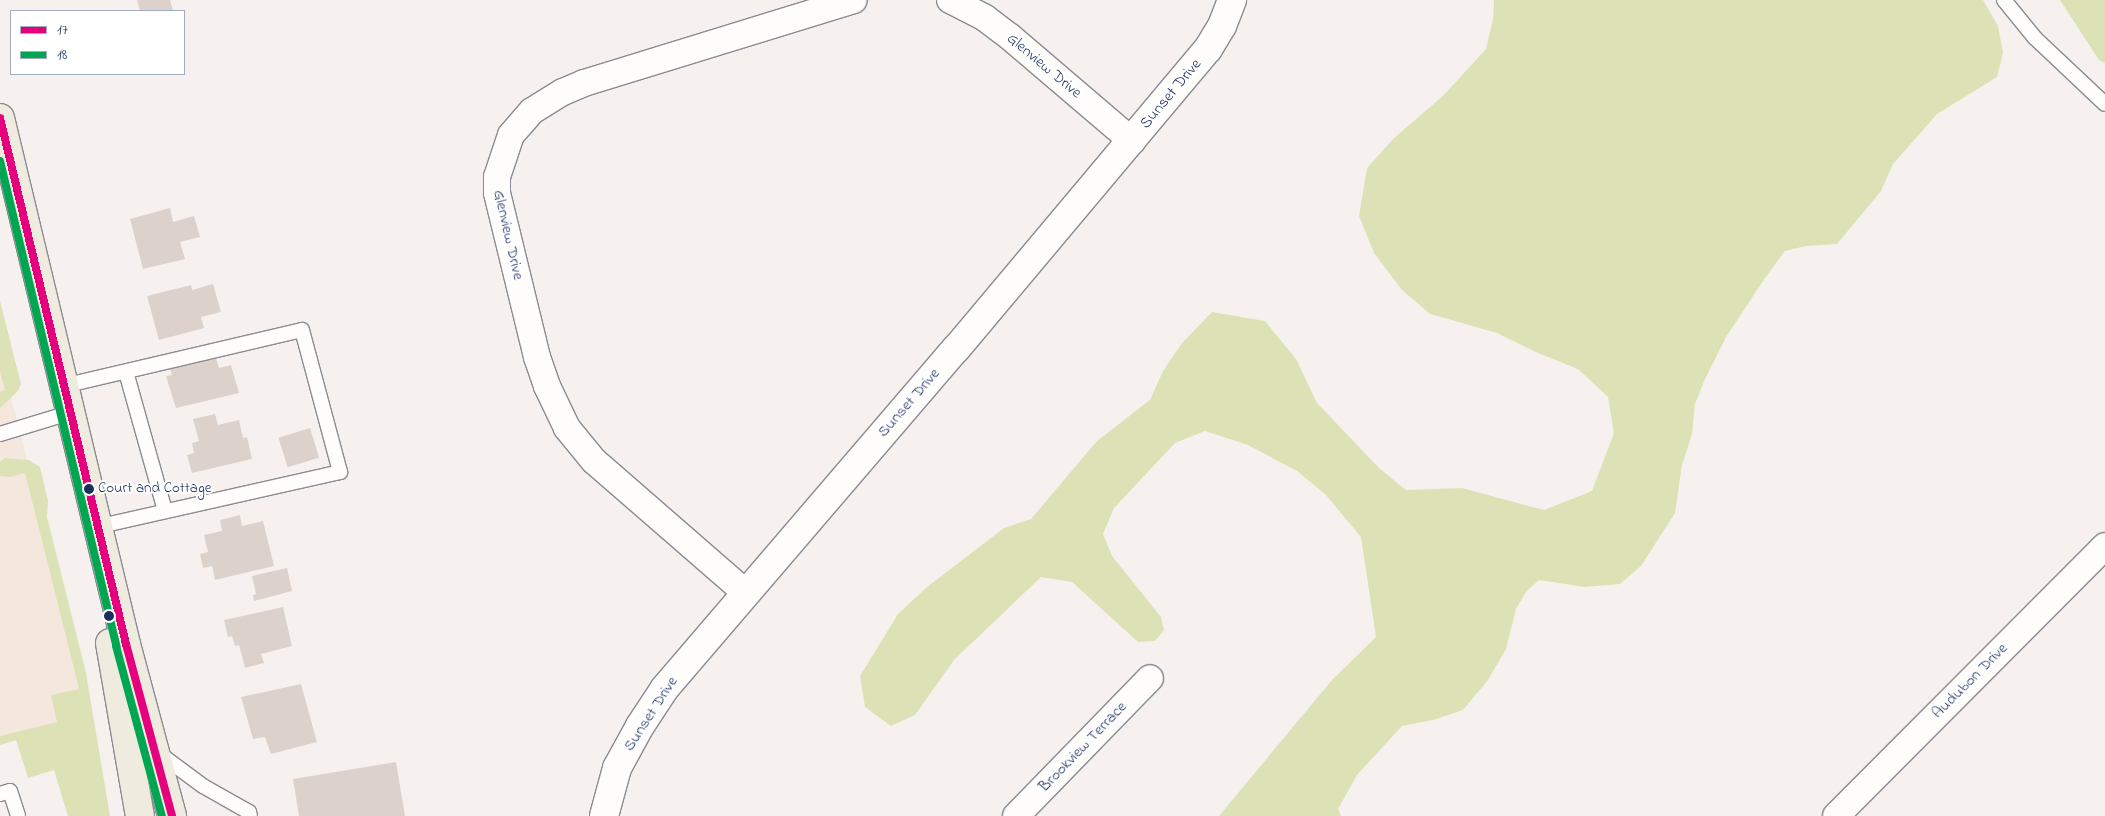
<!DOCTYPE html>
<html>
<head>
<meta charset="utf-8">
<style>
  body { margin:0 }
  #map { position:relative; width:2105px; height:816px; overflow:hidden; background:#f6f1ee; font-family:"Indie Flower",sans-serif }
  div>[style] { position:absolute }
  .built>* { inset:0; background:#f4e7de }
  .green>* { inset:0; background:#dde2b6 }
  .building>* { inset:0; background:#ddd2cb; transform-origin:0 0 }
  .roads { filter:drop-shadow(1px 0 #8a8b93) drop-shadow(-1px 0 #8a8b93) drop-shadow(0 1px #8a8b93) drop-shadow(0 -1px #8a8b93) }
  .service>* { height:14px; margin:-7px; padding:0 7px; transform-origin:7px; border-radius:7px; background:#fefdfc }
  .minor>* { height:26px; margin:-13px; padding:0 13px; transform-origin:13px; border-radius:13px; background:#fefdfc }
  .tertiary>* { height:28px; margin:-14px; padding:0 14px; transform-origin:14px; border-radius:14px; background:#fefdfc }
  .primary>* { height:28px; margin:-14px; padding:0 14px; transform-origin:14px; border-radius:14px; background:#efebdf }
  .bus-1>* { height:8px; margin:-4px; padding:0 4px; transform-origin:4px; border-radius:4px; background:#e5007d }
  .bus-2>* { height:8px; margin:-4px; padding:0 4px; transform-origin:4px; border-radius:4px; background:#00a651 }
  .dots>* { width:14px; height:14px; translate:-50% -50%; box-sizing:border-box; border:2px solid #fff; border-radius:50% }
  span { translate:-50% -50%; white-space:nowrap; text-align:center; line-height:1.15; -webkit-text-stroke:4px #fff; paint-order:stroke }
  .bus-label { font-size:15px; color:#1b2f5e }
  .left { translate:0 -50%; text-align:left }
  .street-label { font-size:16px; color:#1b2f5e }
  .legend { position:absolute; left:10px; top:10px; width:175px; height:65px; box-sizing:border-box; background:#fff; border:1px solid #a4acbf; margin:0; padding:6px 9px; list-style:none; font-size:15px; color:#1b2f5e }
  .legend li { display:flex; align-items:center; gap:10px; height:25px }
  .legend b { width:25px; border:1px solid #a4acbf }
</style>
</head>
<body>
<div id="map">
  <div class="built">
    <i style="clip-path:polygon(0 353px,91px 715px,0 737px)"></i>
  </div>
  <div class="green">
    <i style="clip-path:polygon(1494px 0,1983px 0,1998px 26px,2003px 53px,1997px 77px,1937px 114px,1893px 164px,1881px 191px,1837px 244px,1806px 246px,1785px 251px,1765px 278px,1726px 337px,1705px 379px,1695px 404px,1692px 434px,1682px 465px,1675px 513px,1641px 566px,1620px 584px,1585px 587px,1539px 580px,1526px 592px,1516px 609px,1506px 649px,1488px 680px,1463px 710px,1433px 720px,1402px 726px,1357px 775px,1338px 809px,1341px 816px,1219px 816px,1332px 680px,1376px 637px,1361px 537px,1325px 494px,1297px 471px,1248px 445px,1205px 431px,1175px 443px,1114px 508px,1103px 534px,1112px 556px,1161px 617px,1164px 630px,1155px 641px,1138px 642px,1072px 582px,1041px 577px,954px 660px,915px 715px,891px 726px,865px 707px,860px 676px,898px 614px,927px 587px,1004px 528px,1031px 519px,1097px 441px,1150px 400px,1163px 371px,1182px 343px,1212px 312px,1265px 321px,1296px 359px,1317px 403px,1380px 469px,1406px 490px,1462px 488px,1544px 510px,1592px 491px,1614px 433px,1608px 397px,1578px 369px,1538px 353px,1497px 333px,1430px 314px,1402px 290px,1374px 253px,1359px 216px,1367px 168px,1394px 138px,1443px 96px,1486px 49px,1493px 19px)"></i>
    <i style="clip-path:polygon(2060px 0,2105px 0,2105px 63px,2099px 60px)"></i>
    <i style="clip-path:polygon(0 301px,21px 384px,18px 391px,0 408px,0 392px,5px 390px,0 371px)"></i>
    <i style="clip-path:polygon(5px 458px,29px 460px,40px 467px,48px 501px,47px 517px,86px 673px,110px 816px,68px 816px,54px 770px,28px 778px,16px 740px,0 745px,0 736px,57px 722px,51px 695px,79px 689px,25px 473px,10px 477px,0 476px,0 462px)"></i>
  </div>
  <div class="building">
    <i style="clip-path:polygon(137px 0,170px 0,173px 11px,140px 11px)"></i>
    <i style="clip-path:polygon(170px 208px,173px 222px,194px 216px,200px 237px,180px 242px,185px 259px,143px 269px,130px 219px)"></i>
    <i style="clip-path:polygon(213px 284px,221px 312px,201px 317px,204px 328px,159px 340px,147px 296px,191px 285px,192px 290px)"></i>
    <i style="clip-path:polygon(215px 355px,219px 368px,231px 365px,239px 393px,176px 408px,166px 376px,172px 375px,169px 366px)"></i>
    <i style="clip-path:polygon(215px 414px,218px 425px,239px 420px,243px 438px,247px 437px,252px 459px,192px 473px,187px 455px,194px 453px,192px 443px,199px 441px,193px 419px)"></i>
    <i style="left:310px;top:428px;width:31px;height:33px;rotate:73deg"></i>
    <i style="clip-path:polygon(240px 515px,242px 526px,263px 521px,274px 566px,215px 580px,212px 566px,203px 568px,200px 554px,208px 552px,204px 535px,222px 531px,220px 520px)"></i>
    <i style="clip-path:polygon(287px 568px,292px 591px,254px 601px,253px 595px,256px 594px,252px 576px)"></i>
    <i style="clip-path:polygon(283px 607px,292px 646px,261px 654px,264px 663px,245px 668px,239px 645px,235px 646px,232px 636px,228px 637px,224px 620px)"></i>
    <i style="clip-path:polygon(301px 684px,317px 742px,271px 754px,265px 737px,253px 739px,241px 697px)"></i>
    <i style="clip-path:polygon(396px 762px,405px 816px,299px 816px,293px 779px)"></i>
  </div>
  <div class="roads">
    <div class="service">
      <i style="left:2004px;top:0;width:49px;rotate:50.8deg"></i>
      <i style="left:2035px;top:38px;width:96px;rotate:43.3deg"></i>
      <i style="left:126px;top:372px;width:144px;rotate:74.3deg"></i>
      <i style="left:63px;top:386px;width:245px;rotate:-13.2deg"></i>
      <i style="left:302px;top:330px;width:147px;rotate:75deg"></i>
      <i style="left:340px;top:472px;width:251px;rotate:167.3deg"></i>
      <i style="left:0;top:434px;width:72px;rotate:-16.9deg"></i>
      <i style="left:157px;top:752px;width:57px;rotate:36.5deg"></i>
      <i style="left:203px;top:786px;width:53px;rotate:29.5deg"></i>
      <i style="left:249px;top:812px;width:4px;rotate:76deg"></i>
      <i style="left:0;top:794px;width:10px;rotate:-17deg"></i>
      <i style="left:10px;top:791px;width:26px;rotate:72deg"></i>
    </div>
    <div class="minor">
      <i style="left:950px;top:0;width:39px;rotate:27deg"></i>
      <i style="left:985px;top:18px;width:30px;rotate:37deg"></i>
      <i style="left:1009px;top:36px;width:162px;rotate:40.5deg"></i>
      <i style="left:746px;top:593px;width:201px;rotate:-139deg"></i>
      <i style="left:594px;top:461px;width:43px;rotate:-129.3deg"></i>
      <i style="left:567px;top:428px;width:47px;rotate:-115.5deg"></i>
      <i style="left:547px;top:386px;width:31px;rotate:-109deg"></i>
      <i style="left:537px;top:357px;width:169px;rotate:-103.7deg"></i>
      <i style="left:497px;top:193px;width:16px;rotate:-90deg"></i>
      <i style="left:497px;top:177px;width:44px;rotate:-71.6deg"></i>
      <i style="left:511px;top:135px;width:32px;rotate:-49deg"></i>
      <i style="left:532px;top:111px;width:36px;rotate:-32deg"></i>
      <i style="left:563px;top:92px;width:23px;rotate:-23deg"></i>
      <i style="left:584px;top:83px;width:282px;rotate:-17.1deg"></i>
      <i style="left:1016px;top:816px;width:192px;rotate:-45.8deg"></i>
      <i style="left:1836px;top:816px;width:381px;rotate:-45.1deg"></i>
    </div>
    <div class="tertiary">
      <i style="left:604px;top:816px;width:50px;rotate:-74.8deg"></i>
      <i style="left:617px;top:768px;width:48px;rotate:-61.3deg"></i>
      <i style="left:640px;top:726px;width:45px;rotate:-56.7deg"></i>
      <i style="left:665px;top:688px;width:447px;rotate:-49.4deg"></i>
      <i style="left:956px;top:349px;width:392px;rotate:-50deg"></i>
      <i style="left:1208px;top:49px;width:27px;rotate:-59deg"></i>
      <i style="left:1222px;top:26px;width:28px;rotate:-69deg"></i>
    </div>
    <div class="primary">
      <i style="left:0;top:118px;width:541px;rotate:76.53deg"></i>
      <i style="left:126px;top:644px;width:178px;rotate:75deg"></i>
      <i style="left:110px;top:643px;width:176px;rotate:80.2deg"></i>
    </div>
  </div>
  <div class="bus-1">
    <i style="left:0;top:118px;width:541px;rotate:76.53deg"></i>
    <i style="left:126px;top:644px;width:178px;rotate:75deg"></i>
  </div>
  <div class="bus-2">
    <i style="left:0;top:161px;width:499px;rotate:76.5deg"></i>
    <i style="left:116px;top:646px;width:176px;rotate:74.9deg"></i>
  </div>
  <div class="dots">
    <i style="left:89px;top:489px;background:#1b2f5e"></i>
    <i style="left:109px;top:616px;background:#1b2f5e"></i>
  </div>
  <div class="bus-label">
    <span class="left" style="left:98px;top:489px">Court and Cottage</span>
  </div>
  <div class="street-label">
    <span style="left:1044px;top:66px;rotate:40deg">Glenview Drive</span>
    <span style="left:1171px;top:94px;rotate:-50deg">Sunset Drive</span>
    <span style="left:508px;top:235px;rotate:77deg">Glenview Drive</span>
    <span style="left:909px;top:403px;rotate:-49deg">Sunset Drive</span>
    <span style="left:1970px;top:681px;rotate:-45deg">Audubon Drive</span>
    <span style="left:651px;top:714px;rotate:-57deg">Sunset Drive</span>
    <span style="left:1083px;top:747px;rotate:-46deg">Brookview Terrace</span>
  </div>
  <ul class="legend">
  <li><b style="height:6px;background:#e5007d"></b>17</li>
  <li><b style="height:6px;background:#00a651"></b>18</li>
  </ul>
</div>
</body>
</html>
